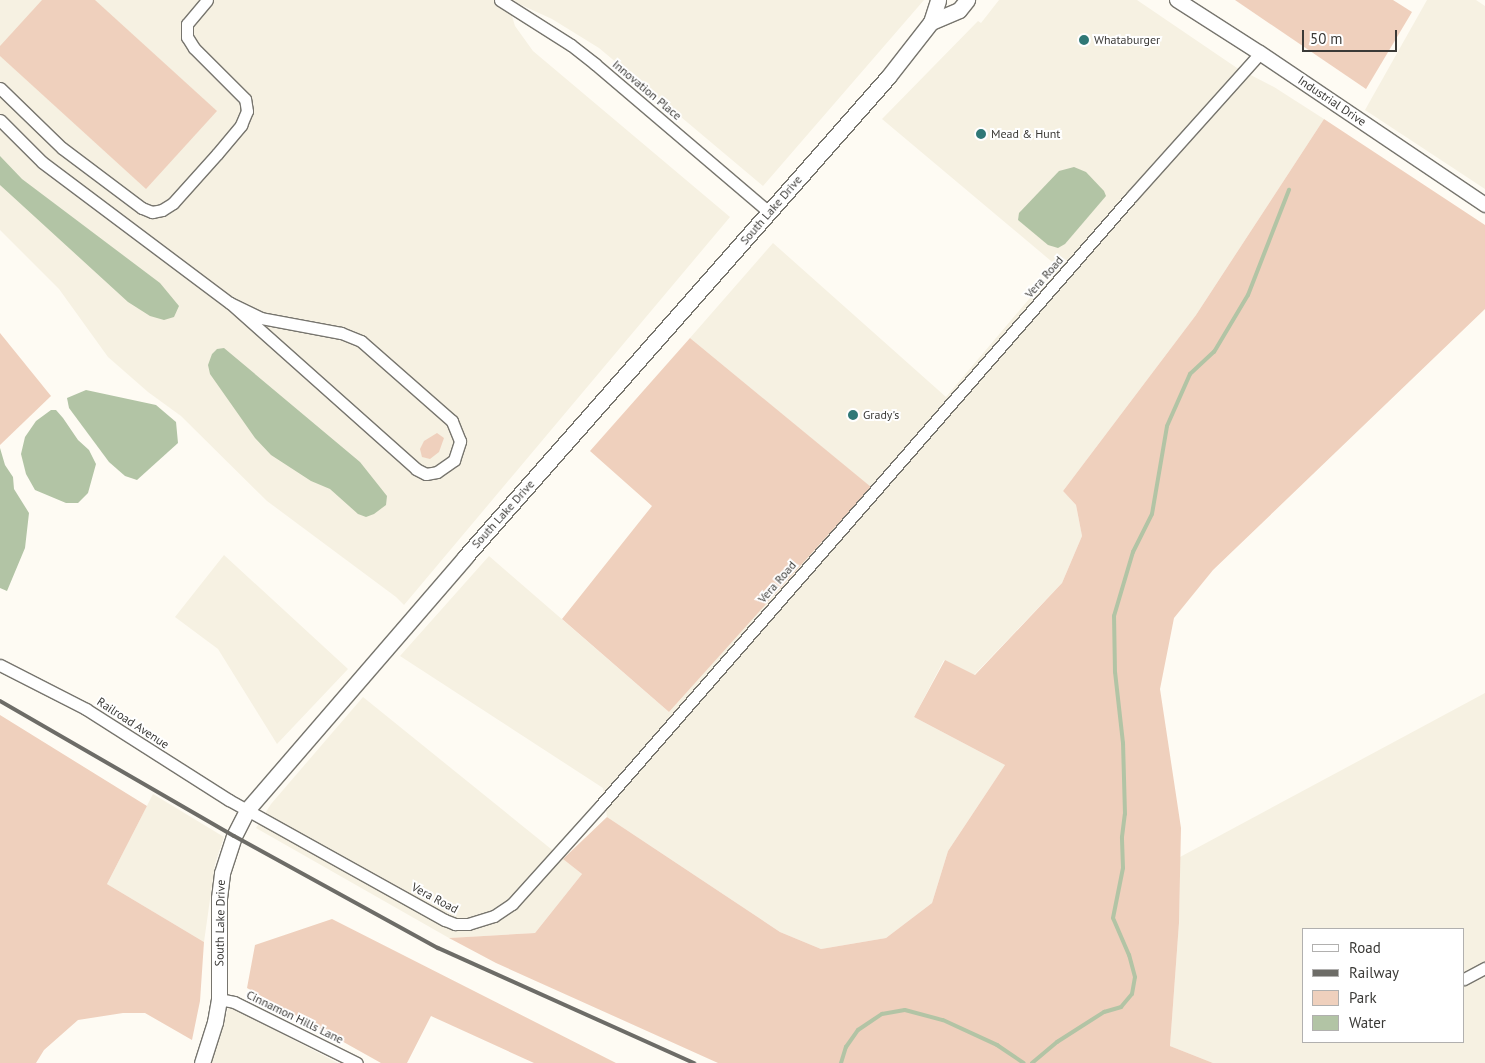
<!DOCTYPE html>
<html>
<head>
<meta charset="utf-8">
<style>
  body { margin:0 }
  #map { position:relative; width:1485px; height:1063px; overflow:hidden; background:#fefbf3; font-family:"PT Sans",sans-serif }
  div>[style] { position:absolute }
  .built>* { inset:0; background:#f6f1e2 }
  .green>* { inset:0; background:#efd0bd }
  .water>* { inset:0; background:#b2c4a5 }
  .stream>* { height:4px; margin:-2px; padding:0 2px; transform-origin:2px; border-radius:2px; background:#b2c4a5 }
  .roads { filter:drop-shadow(1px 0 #77756e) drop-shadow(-1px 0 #77756e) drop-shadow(0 1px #77756e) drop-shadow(0 -1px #77756e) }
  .minor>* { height:11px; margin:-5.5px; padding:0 5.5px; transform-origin:5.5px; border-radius:5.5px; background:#fff }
  .tertiary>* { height:14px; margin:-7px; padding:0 7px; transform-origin:7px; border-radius:7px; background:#fff }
  .secondary>* { height:15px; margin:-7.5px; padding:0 7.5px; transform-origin:7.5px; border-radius:7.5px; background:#fff }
  .rail>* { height:4px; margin:-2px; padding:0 2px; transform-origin:2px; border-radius:2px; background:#6d6c67 }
  .dots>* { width:14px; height:14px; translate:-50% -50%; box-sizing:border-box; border:2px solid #fff; border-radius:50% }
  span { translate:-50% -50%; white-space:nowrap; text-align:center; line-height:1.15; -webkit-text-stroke:4px #fff; paint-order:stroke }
  .poi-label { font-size:12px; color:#3b3a37 }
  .left { translate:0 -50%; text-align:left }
  .street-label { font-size:12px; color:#3b3a37 }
  .legend { position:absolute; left:1302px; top:928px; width:162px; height:115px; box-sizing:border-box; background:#fff; border:1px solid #b1b0af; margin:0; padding:6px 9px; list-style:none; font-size:15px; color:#3b3a37 }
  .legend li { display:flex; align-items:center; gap:10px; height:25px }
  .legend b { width:25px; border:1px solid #b1b0af }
  .scale { position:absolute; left:1302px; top:30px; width:95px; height:22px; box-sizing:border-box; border:2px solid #3b3a37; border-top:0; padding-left:6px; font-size:15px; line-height:18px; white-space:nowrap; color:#3b3a37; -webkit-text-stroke:4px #fff; paint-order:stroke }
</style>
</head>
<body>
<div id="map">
  <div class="built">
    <i style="clip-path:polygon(0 0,924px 0,763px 186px,599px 48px,552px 19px,517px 3px,512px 16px,515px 26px,533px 51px,730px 217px,404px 605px,396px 597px,267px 501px,181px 416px,148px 392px,108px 357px,59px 289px,0 230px)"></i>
    <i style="clip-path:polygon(999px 0,1137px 0,1237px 68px,1274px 87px,1324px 119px,1196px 315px,1063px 491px,1076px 505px,1082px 536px,1062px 583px,974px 675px,944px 660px,914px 717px,1005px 765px,948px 851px,932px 903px,886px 938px,821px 949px,780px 932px,607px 817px,603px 788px,400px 656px,489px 556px,669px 712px,869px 486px,690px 338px,773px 243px,946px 397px,1057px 266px,882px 119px,978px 21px,981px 23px)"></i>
    <i style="clip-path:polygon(1427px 0,1476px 0,1485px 6px,1485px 189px,1365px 110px)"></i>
    <i style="clip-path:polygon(224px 555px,348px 669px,277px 744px,218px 649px,175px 617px)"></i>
    <i style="clip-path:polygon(evenodd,1485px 693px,1485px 1063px,1213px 1063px,1170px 1046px,1179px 923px,1180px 857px,1485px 693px,1304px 929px,1464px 929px,1464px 1042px,1304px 1042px,1304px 929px)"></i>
    <i style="clip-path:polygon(363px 697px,582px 874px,535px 933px,449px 938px,256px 828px,271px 804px)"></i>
    <i style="clip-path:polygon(153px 794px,224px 837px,215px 864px,204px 942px,107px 884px)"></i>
    <i style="clip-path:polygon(229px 1006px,338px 1063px,209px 1063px)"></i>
  </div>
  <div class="green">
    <i style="clip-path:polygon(42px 0,95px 0,217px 111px,146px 189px,0 56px,0 46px)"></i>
    <i style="clip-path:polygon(1235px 0,1393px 0,1412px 12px,1366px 89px)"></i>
    <i style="clip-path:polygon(1324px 119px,1485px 225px,1485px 309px,1213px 570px,1174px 618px,1160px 689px,1181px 828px,1179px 923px,1170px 1046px,1213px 1063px,718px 1063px,496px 963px,449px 938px,535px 933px,582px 874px,563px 859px,607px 817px,780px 932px,821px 949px,886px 938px,932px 903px,948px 851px,1005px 765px,914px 717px,945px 660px,975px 675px,1062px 583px,1082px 536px,1076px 505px,1063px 491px,1196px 315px)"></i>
    <i style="clip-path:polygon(0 333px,51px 396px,0 445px)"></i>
    <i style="clip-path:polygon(690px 338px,871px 487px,669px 712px,562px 619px,652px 506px,590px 451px)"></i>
    <i style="clip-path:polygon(437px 433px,444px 438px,439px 452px,430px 459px,422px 457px,420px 449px,424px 441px)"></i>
    <i style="clip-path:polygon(0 715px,147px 806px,107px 884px,204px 942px,200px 1001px,192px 1040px,145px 1013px,123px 1013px,78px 1020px,44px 1050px,36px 1063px,0 1063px)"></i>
    <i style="clip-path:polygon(332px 919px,616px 1063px,534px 1063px,431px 1016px,407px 1063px,381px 1063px,247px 988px,255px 945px)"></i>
  </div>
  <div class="water">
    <i style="clip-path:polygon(0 156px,22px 179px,160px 283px,179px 306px,174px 317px,164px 320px,150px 316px,128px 302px,0 185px)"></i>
    <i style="clip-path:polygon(1074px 167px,1086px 172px,1104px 191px,1106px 196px,1065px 244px,1058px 248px,1048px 245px,1018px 220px,1019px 213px,1059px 171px)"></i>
    <i style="clip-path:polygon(224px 348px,360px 462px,387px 496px,386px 505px,374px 514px,366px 517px,358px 514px,330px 489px,311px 481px,271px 455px,255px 438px,210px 374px,208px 365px,212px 354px,217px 349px)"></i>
    <i style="clip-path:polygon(86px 390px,156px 405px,176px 422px,178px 443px,137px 480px,125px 476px,109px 462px,69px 408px,67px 398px)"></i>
    <i style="clip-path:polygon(51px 410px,56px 410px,63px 418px,78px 440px,89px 450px,96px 464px,88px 493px,78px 503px,66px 503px,35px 490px,26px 474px,21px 454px,25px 437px,36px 421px)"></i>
    <i style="clip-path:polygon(0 448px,5px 465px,13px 477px,14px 489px,29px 513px,25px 548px,7px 591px,0 588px)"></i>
  </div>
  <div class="stream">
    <i style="left:841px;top:1063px;width:17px;rotate:-73deg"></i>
    <i style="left:846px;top:1047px;width:21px;rotate:-55deg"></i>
    <i style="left:858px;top:1030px;width:29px;rotate:-34deg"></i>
    <i style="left:882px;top:1014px;width:23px;rotate:-10deg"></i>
    <i style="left:905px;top:1010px;width:39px;rotate:15deg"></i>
    <i style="left:943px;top:1020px;width:60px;rotate:24.8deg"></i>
    <i style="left:997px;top:1045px;width:32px;rotate:34deg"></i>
    <i style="left:1032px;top:1063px;width:33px;rotate:-40deg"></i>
    <i style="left:1057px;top:1042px;width:56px;rotate:-32.6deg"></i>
    <i style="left:1104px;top:1012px;width:18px;rotate:-16deg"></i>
    <i style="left:1121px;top:1007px;width:17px;rotate:-50deg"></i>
    <i style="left:1132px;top:994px;width:17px;rotate:-80deg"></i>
    <i style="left:1135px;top:977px;width:23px;rotate:-105deg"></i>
    <i style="left:1129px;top:955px;width:40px;rotate:-113.4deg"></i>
    <i style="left:1113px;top:918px;width:51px;rotate:-78.7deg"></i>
    <i style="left:1123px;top:868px;width:31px;rotate:-92deg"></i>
    <i style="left:1122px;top:837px;width:23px;rotate:-83deg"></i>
    <i style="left:1125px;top:814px;width:71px;rotate:-91.6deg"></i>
    <i style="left:1123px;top:743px;width:71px;rotate:-96.4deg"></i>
    <i style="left:1115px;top:672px;width:56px;rotate:-91deg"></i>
    <i style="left:1114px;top:616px;width:67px;rotate:-73.5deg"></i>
    <i style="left:1133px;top:552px;width:42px;rotate:-63.4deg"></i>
    <i style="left:1152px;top:514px;width:89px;rotate:-80.3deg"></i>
    <i style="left:1167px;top:426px;width:57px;rotate:-66.1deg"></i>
    <i style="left:1190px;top:374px;width:33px;rotate:-43deg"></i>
    <i style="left:1214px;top:352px;width:66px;rotate:-59.2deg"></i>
    <i style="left:1248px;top:295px;width:113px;rotate:-68.7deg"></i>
  </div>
  <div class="roads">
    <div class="minor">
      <i style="left:500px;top:0;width:84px;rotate:32.4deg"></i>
      <i style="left:571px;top:45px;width:31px;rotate:38deg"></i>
      <i style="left:595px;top:64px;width:228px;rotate:40.4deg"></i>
      <i style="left:0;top:88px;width:86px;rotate:44.1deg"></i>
      <i style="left:62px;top:148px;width:100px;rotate:36.9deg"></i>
      <i style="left:142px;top:208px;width:11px;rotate:22deg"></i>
      <i style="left:152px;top:212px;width:10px;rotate:-11deg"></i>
      <i style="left:162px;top:210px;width:13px;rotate:-32deg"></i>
      <i style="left:173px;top:203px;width:66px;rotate:-48.1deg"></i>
      <i style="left:217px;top:154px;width:38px;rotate:-50deg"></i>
      <i style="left:241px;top:125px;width:15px;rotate:-67deg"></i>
      <i style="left:247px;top:111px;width:12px;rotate:-99deg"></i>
      <i style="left:245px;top:99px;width:72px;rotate:-135deg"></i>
      <i style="left:194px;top:48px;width:13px;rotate:-122deg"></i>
      <i style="left:187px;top:37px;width:13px;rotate:-90deg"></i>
      <i style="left:187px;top:24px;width:31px;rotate:-50deg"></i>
      <i style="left:0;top:120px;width:59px;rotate:45deg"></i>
      <i style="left:42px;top:162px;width:235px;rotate:36.9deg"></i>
      <i style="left:230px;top:303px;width:249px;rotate:41.7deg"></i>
      <i style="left:416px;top:469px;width:11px;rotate:27deg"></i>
      <i style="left:426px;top:474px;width:11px;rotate:-10deg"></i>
      <i style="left:437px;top:472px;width:21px;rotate:-35deg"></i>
      <i style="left:454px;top:460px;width:20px;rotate:-72deg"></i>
      <i style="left:460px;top:441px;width:22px;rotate:-112deg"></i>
      <i style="left:452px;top:421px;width:121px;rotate:-138.7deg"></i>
      <i style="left:361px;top:341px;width:22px;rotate:-158deg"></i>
      <i style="left:341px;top:333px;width:81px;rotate:-169.4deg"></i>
      <i style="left:261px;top:318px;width:34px;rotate:-154deg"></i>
      <i style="left:0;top:665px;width:97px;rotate:27.1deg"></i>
      <i style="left:86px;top:709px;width:169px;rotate:32.5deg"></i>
      <i style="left:229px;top:800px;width:247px;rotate:29.1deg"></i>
      <i style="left:445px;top:920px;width:11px;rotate:22deg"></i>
      <i style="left:455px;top:924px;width:13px"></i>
      <i style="left:468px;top:924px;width:27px;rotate:-17deg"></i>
      <i style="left:494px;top:916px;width:22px;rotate:-34deg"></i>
      <i style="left:512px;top:904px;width:133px;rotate:-48deg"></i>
      <i style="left:601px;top:805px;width:807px;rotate:-48.92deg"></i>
      <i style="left:1131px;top:197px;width:193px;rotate:-48.1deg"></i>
      <i style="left:1464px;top:979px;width:24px;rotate:-28deg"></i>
      <i style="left:219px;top:999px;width:15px;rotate:11deg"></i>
      <i style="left:234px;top:1002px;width:137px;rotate:26.4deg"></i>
    </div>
    <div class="tertiary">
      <i style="left:1177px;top:0;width:98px;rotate:32.6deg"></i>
      <i style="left:1260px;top:53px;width:272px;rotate:34deg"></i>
    </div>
    <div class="secondary">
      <i style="left:931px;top:22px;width:30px;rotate:-23deg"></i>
      <i style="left:959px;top:10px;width:13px;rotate:-51deg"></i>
      <i style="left:202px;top:1063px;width:43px;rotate:-72.4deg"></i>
      <i style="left:215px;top:1022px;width:23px;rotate:-80deg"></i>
      <i style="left:219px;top:999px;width:101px;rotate:-90deg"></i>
      <i style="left:219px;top:898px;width:25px;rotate:-83deg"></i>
      <i style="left:222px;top:873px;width:39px;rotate:-72deg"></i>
      <i style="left:234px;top:836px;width:29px;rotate:-63deg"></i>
      <i style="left:247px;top:810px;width:334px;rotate:-49.2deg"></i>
      <i style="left:465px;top:557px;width:640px;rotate:-48.61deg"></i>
      <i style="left:888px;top:77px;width:70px;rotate:-52deg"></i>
      <i style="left:931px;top:22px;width:23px;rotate:-72deg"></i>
    </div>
  </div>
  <div class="rail">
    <i style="left:0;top:701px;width:270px;rotate:30deg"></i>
    <i style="left:234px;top:836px;width:233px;rotate:28.8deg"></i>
    <i style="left:438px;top:948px;width:281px;rotate:24.2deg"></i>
  </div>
  <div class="dots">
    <i style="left:1084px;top:40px;background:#2f7876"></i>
    <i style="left:981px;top:134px;background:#2f7876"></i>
    <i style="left:853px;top:415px;background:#2f7876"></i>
  </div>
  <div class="poi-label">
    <span class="left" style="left:1094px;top:40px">Whataburger</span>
    <span class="left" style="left:991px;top:134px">Mead &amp; Hunt</span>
    <span class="left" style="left:863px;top:415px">Grady's</span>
  </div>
  <div class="street-label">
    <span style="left:647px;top:90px;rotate:40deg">Innovation Place</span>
    <span style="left:1332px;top:101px;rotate:34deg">Industrial Drive</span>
    <span style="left:771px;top:210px;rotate:-49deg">South Lake Drive</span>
    <span style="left:1044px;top:277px;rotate:-49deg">Vera Road</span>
    <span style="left:503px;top:514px;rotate:-48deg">South Lake Drive</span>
    <span style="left:777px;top:582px;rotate:-49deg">Vera Road</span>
    <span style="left:133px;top:723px;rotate:33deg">Railroad Avenue</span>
    <span style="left:435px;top:898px;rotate:28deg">Vera Road</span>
    <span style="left:220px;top:923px;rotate:-89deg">South Lake Drive</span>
    <span style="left:295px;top:1017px;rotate:26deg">Cinnamon Hills Lane</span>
  </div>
  <ul class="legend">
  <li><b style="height:6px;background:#fff"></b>Road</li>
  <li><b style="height:6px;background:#6d6c67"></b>Railway</li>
  <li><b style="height:14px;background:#efd0bd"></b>Park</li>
  <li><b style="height:14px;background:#b2c4a5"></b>Water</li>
  </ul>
  <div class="scale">50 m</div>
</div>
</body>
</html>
